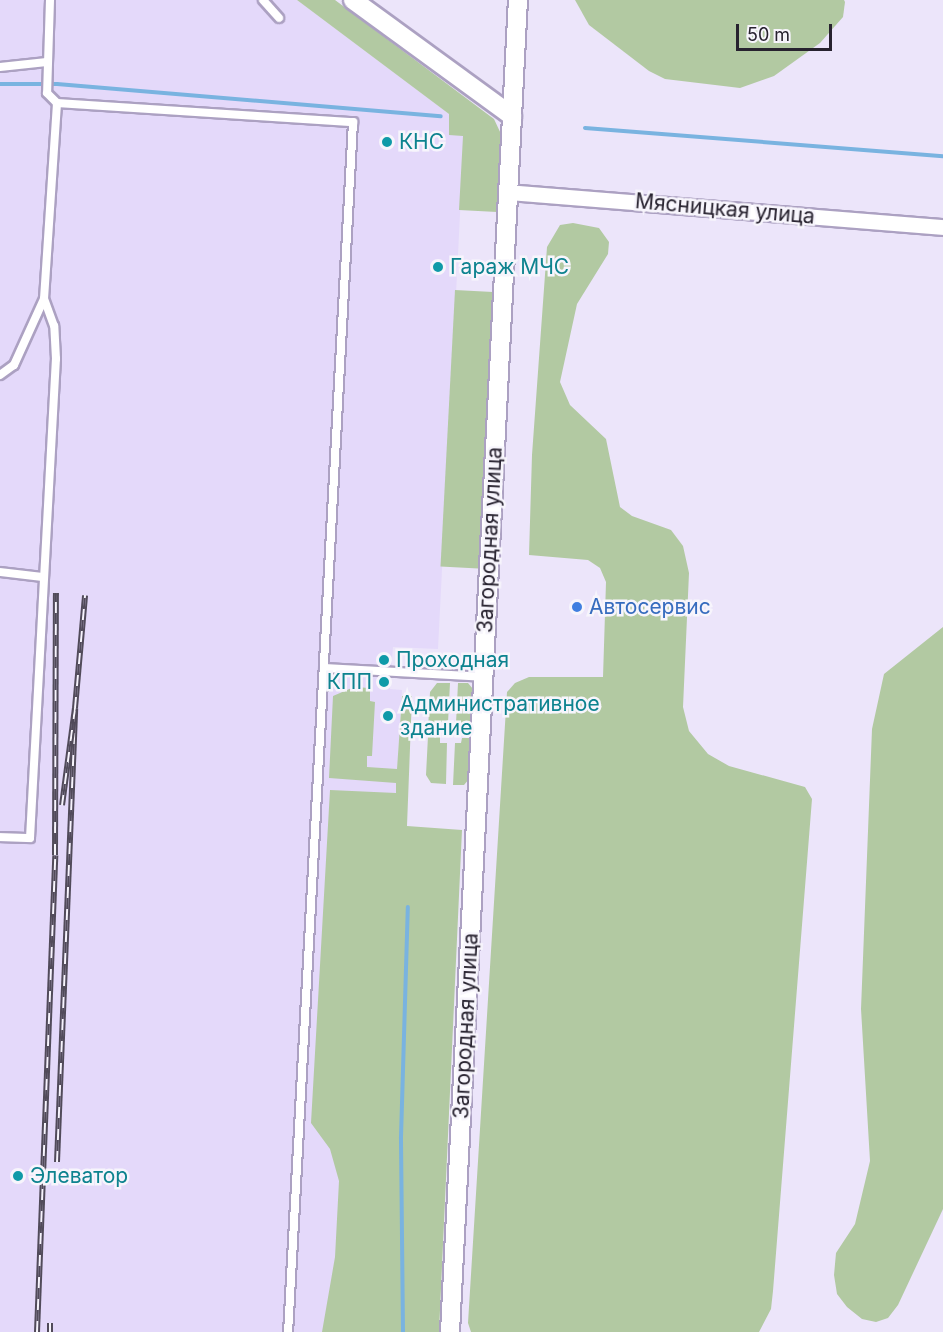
<!DOCTYPE html>
<html>
<head>
<meta charset="utf-8">
<style>
  body { margin:0 }
  #map { position:relative; width:943px; height:1332px; overflow:hidden; background:#ece5fa; font-family:Inter,sans-serif }
  div>[style] { position:absolute }
  .built>* { inset:0; background:#e4d9fa }
  .green>* { inset:0; background:#b2c9a2; transform-origin:0 0 }
  .stream>* { height:4px; margin:-2px; padding:0 2px; transform-origin:2px; border-radius:2px; background:#79b3e0 }
  .roads { filter:drop-shadow(2px 0 #aca1c2) drop-shadow(-2px 0 #aca1c2) drop-shadow(0 2px #aca1c2) drop-shadow(0 -2px #aca1c2) }
  .service>* { height:8px; margin:-4px; padding:0 4px; transform-origin:4px; border-radius:4px; background:#fff }
  .minor>* { height:15px; margin:-7.5px; padding:0 7.5px; transform-origin:7.5px; border-radius:7.5px; background:#fff }
  .tertiary>* { height:18px; margin:-9px; padding:0 9px; transform-origin:9px; border-radius:9px; background:#fff }
  .rail>* { height:6px; margin-top:-3px; transform-origin:0; background:repeating-linear-gradient(90deg,#f7f5fc 0 11px,#514b5a 0 22px); box-sizing:border-box; border-block:2px solid #514b5a }
  .dots>* { width:16px; height:16px; translate:-50% -50%; box-sizing:border-box; border:3px solid #f7f5fc; border-radius:50% }
  span { translate:-50% -50%; white-space:nowrap; text-align:center; line-height:1.15; -webkit-text-stroke:5px #f7f5fc; paint-order:stroke }
  .culture-label { font-size:21px; color:#0d838f }
  .left { translate:0 -50%; text-align:left }
  .right { translate:-100% -50%; text-align:right }
  .street-label { font-size:21px; color:#27222f }
  .shop-label { font-size:21px; color:#366cbe }
  .scale { position:absolute; left:736px; top:24px; width:96px; height:27px; box-sizing:border-box; border:3px solid #27222f; border-top:0; padding-left:8px; font-size:18px; line-height:21px; white-space:nowrap; color:#27222f; -webkit-text-stroke:4px #f7f5fc; paint-order:stroke }
</style>
</head>
<body>
<div id="map">
  <div class="built">
    <i style="clip-path:polygon(0 0,297px 0,449px 114px,464px 136px,438px 649px,393px 647px,390px 689px,402px 690px,364px 1332px,0 1332px)"></i>
  </div>
  <div class="green">
    <i style="clip-path:polygon(297px 0,335px 0,494px 119px,501px 134px,497px 212px,459px 210px,463px 136px,449px 135px,449px 114px)"></i>
    <i style="clip-path:polygon(575px 0,844px 0,845px 2px,843px 17px,820px 43px,774px 76px,740px 88px,665px 79px,649px 71px,589px 25px)"></i>
    <i style="clip-path:polygon(573px 223px,599px 228px,609px 242px,608px 254px,577px 304px,560px 382px,570px 405px,606px 439px,620px 507px,632px 516px,671px 530px,683px 546px,689px 573px,683px 707px,689px 731px,708px 754px,729px 766px,805px 787px,812px 799px,773px 1291px,771px 1309px,759px 1332px,471px 1332px,468px 1323px,507px 692px,515px 683px,529px 677px,603px 677px,606px 582px,600px 568px,588px 560px,529px 555px,532px 455px,547px 247px,560px 225px)"></i>
    <i style="left:455px;top:290px;width:38px;height:277px;rotate:3deg"></i>
    <i style="clip-path:polygon(943px 627px,943px 1209px,898px 1305px,888px 1318px,876px 1322px,862px 1319px,847px 1307px,837px 1294px,834px 1275px,836px 1253px,855px 1224px,870px 1161px,861px 1009px,872px 729px,884px 674px)"></i>
    <i style="clip-path:polygon(437px 683px,450px 683px,448px 723px,441px 722px,441px 730px,428px 729px,430px 692px)"></i>
    <i style="clip-path:polygon(458px 683px,468px 683px,473px 689px,471px 731px,462px 730px,463px 724px,456px 723px)"></i>
    <i style="clip-path:polygon(354px 687px,370px 688px,370px 701px,375px 702px,372px 756px,367px 756px,367px 767px,397px 769px,402px 696px,412px 696px,407px 826px,462px 830px,439px 1332px,322px 1332px,335px 1257px,339px 1181px,330px 1149px,311px 1123px,330px 790px,396px 793px,396px 783px,329px 778px,333px 696px)"></i>
    <i style="clip-path:polygon(428px 736px,440px 737px,440px 743px,447px 743px,446px 784px,431px 783px,426px 775px)"></i>
    <i style="clip-path:polygon(462px 738px,471px 738px,469px 779px,464px 785px,453px 785px,455px 743px,461px 743px)"></i>
  </div>
  <div class="stream">
    <i style="left:0;top:84px;width:57px"></i>
    <i style="left:57px;top:84px;width:385px;rotate:4.8deg"></i>
    <i style="left:585px;top:128px;width:359px;rotate:4.5deg"></i>
    <i style="left:403px;top:1332px;width:195px;rotate:-90.6deg"></i>
    <i style="left:401px;top:1137px;width:230px;rotate:-88.3deg"></i>
  </div>
  <div class="roads">
    <div class="service">
      <i style="left:50px;top:0;width:93px;rotate:91.8deg"></i>
      <i style="left:47px;top:93px;width:14px;rotate:45deg"></i>
      <i style="left:263px;top:0;width:24px;rotate:48deg"></i>
      <i style="left:0;top:67px;width:47px;rotate:-6.1deg"></i>
      <i style="left:0;top:375px;width:17px;rotate:-36deg"></i>
      <i style="left:14px;top:365px;width:72px;rotate:-65.6deg"></i>
      <i style="left:0;top:572px;width:43px;rotate:6.6deg"></i>
      <i style="left:324px;top:668px;width:159px;rotate:3.2deg"></i>
      <i style="left:0;top:837px;width:30px;rotate:2deg"></i>
      <i style="left:30px;top:838px;width:480px;rotate:-86.9deg"></i>
      <i style="left:56px;top:359px;width:33px;rotate:-93deg"></i>
      <i style="left:54px;top:326px;width:29px;rotate:-110deg"></i>
      <i style="left:44px;top:299px;width:196px;rotate:-86.2deg"></i>
      <i style="left:57px;top:103px;width:297px;rotate:3.7deg"></i>
      <i style="left:353px;top:122px;width:1212px;rotate:93.07deg"></i>
    </div>
    <div class="minor">
      <i style="left:507px;top:192px;width:437px;rotate:4.6deg"></i>
    </div>
    <div class="tertiary">
      <i style="left:353px;top:0;width:197px;rotate:36.1deg"></i>
      <i style="left:450px;top:1332px;width:1334px;rotate:-87.08deg"></i>
    </div>
  </div>
  <div class="rail">
    <i style="left:75px;top:708px;width:113px;rotate:-84.9deg"></i>
    <i style="left:57px;top:1162px;width:454px;rotate:-87.7deg"></i>
    <i style="left:75px;top:708px;width:98px;rotate:97.6deg"></i>
    <i style="left:37px;top:1332px;width:477px;rotate:-87.8deg"></i>
    <i style="left:55px;top:855px;width:262px;rotate:-89.8deg"></i>
    <i style="left:50px;top:1332px;width:9px;rotate:-90deg"></i>
  </div>
  <div class="dots">
    <i style="left:387px;top:142px;background:#0f9aa8"></i>
    <i style="left:438px;top:267px;background:#0f9aa8"></i>
    <i style="left:577px;top:607px;background:#3f7fe0"></i>
    <i style="left:384px;top:660px;background:#0f9aa8"></i>
    <i style="left:384px;top:682px;background:#0f9aa8"></i>
    <i style="left:388px;top:716px;background:#0f9aa8"></i>
    <i style="left:18px;top:1176px;background:#0f9aa8"></i>
  </div>
  <div class="culture-label">
    <span class="left" style="left:399px;top:142px">КНС</span>
    <span class="left" style="left:450px;top:267px">Гараж МЧС</span>
    <span class="left" style="left:396px;top:660px">Проходная</span>
    <span class="right" style="left:372px;top:682px">КПП</span>
    <span class="left" style="left:400px;top:716px">Административное<br>здание</span>
    <span class="left" style="left:30px;top:1176px">Элеватор</span>
  </div>
  <div class="street-label">
    <span style="left:725px;top:209px;rotate:5deg">Мясницкая улица</span>
    <span style="left:490px;top:540px;rotate:-87deg">Загородная улица</span>
    <span style="left:466px;top:1026px;rotate:-87deg">Загородная улица</span>
  </div>
  <div class="shop-label">
    <span class="left" style="left:589px;top:607px">Автосервис</span>
  </div>
  <div class="scale">50 m</div>
</div>
</body>
</html>
